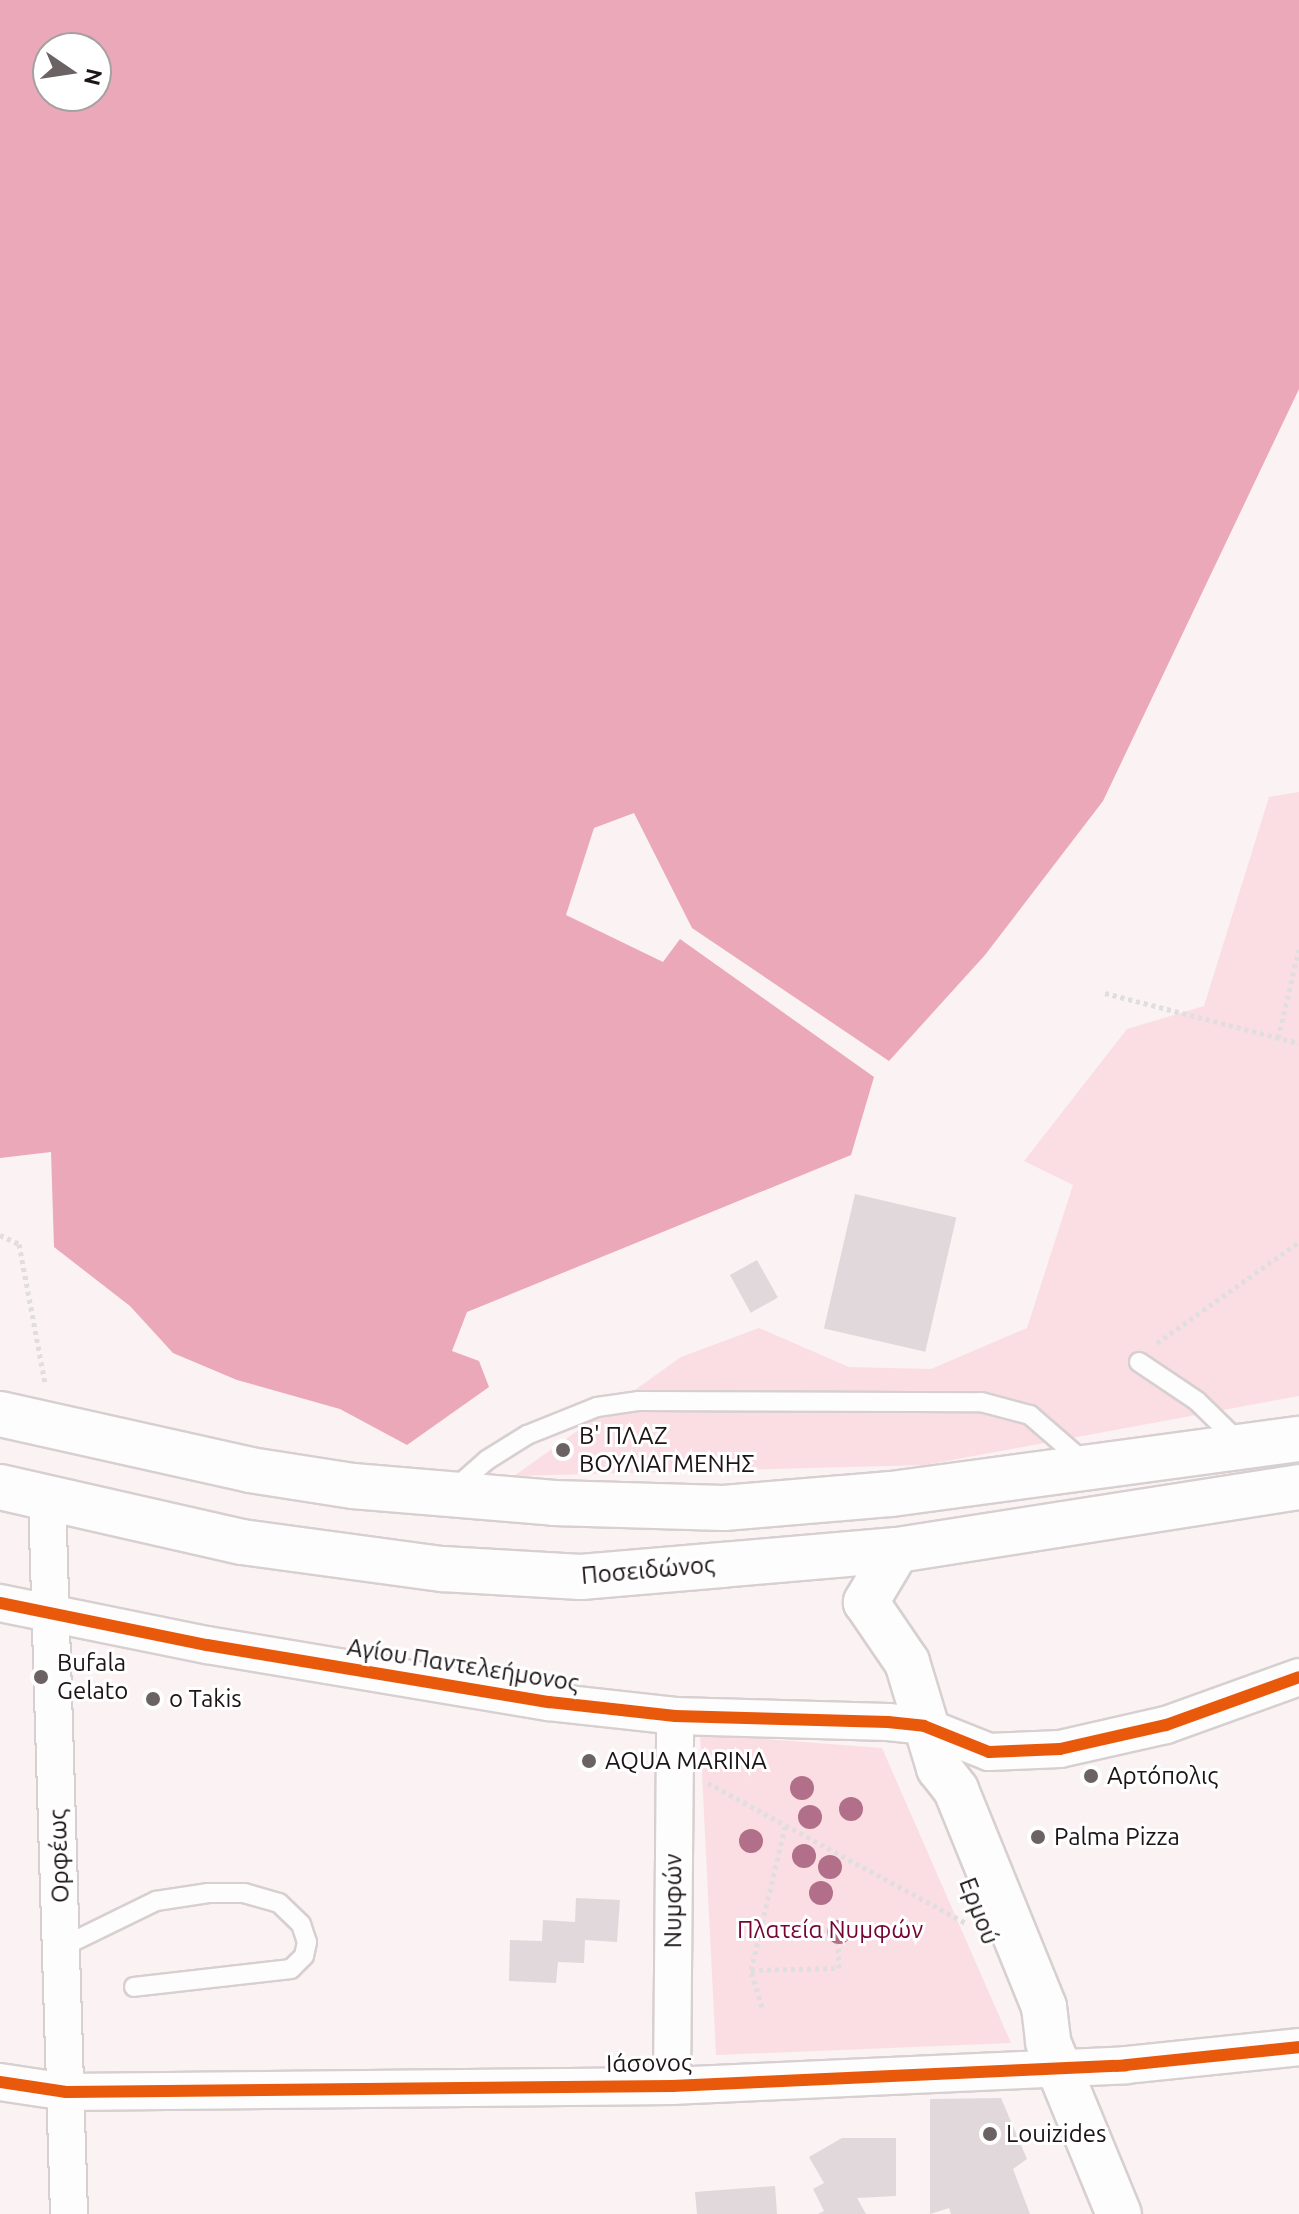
<!DOCTYPE html>
<html>
<head>
<meta charset="utf-8">
<style>
  body { margin:0 }
  #map { position:relative; width:1299px; height:2214px; overflow:hidden; background:#faf2f3; font-family:Ubuntu,sans-serif }
  div>[style] { position:absolute }
  .green>* { inset:0; background:#fbdee4 }
  .water>* { inset:0; background:#eaa8b8 }
  .building>* { inset:0; background:#e0d8da; transform-origin:0 0 }
  .path>* { height:5px; margin-top:-2.5px; transform-origin:0; background:repeating-linear-gradient(90deg,#e0dedf 0 4px,transparent 0 8px) }
  .roads { filter:drop-shadow(2px 0 #d7cfd0) drop-shadow(-2px 0 #d7cfd0) drop-shadow(0 2px #d7cfd0) drop-shadow(0 -2px #d7cfd0) }
  .service>* { height:18px; margin:-9px; padding:0 9px; transform-origin:9px; border-radius:9px; background:#fefdfd }
  .minor>* { height:36px; margin:-18px; padding:0 18px; transform-origin:18px; border-radius:18px; background:#fefdfd }
  .tertiary>* { height:44px; margin:-22px; padding:0 22px; transform-origin:22px; border-radius:22px; background:#fefdfd }
  .primary>* { height:44px; margin:-22px; padding:0 22px; transform-origin:22px; border-radius:22px; background:#fefdfd }
  .cycleway>* { height:12px; margin:-6px; padding:0 6px; transform-origin:6px; border-radius:6px; background:#e8590c }
  .trees>* { width:24px; height:24px; margin:-12px; border-radius:50%; background:#b16f8a }
  .dots>* { width:22px; height:22px; translate:-50% -50%; box-sizing:border-box; border:4px solid #fff; border-radius:50% }
  span { translate:-50% -50%; white-space:nowrap; text-align:center; line-height:1.15; -webkit-text-stroke:6px #fff; paint-order:stroke }
  .poi-label { font-size:24px; color:#1c1416 }
  .left { translate:0 -50%; text-align:left }
  .street-label { font-size:24px; color:#1c1416 }
  .park-label { font-size:24px; color:#750435 }
  .north { position:absolute; left:32px; top:32px; width:80px; height:80px; box-sizing:border-box; background:#fff; border:2px solid #a4a1a2; border-radius:50%; rotate:103deg; font-size:22px; font-weight:700; line-height:32px; text-align:center; color:#1c1416 }
  .north::after { content:''; display:block; margin:auto; width:28px; height:36px; background:#6a6263; clip-path:polygon(50% 0,100% 100%,50% 72%,0 100%) }
</style>
</head>
<body>
<div id="map">
  <div class="green">
    <i style="clip-path:polygon(1299px 792px,1299px 1396px,925px 1465px,514px 1476px,681px 1357px,759px 1328px,849px 1367px,931px 1369px,1027px 1328px,1073px 1185px,1024px 1161px,1127px 1029px,1204px 1006px,1269px 797px)"></i>
    <i style="clip-path:polygon(700px 1734px,882px 1748px,1011px 2043px,716px 2055px)"></i>
  </div>
  <div class="water">
    <i style="clip-path:polygon(evenodd,0 0,1299px 0,1299px 389px,1103px 801px,985px 955px,889px 1061px,692px 928px,634px 813px,594px 828px,566px 915px,663px 962px,680px 939px,874px 1077px,851px 1155px,467px 1312px,452px 1351px,479px 1361px,489px 1387px,407px 1445px,340px 1409px,237px 1380px,173px 1353px,130px 1306px,54px 1247px,51px 1152px,0 1158px,0 0,48px 48px,96px 48px,96px 96px,48px 96px,48px 48px)"></i>
  </div>
  <div class="building">
    <i style="left:855px;top:1194px;width:104px;height:138px;rotate:13deg"></i>
    <i style="left:757px;top:1260px;width:43px;height:31px;rotate:61deg"></i>
    <i style="clip-path:polygon(576px 1898px,620px 1900px,617px 1942px,585px 1940px,584px 1963px,558px 1962px,556px 1983px,509px 1981px,510px 1940px,542px 1941px,543px 1920px,575px 1922px)"></i>
    <i style="clip-path:polygon(1001px 2098px,1027px 2159px,1013px 2169px,1030px 2214px,951px 2214px,949px 2208px,930px 2214px,930px 2099px)"></i>
    <i style="clip-path:polygon(842px 2138px,896px 2138px,896px 2196px,857px 2198px,866px 2214px,818px 2214px,824px 2211px,813px 2189px,824px 2183px,809px 2157px)"></i>
    <i style="clip-path:polygon(775px 2186px,777px 2214px,697px 2214px,695px 2192px)"></i>
  </div>
  <div class="path">
    <i style="left:1105px;top:993px;width:200px;rotate:14.5deg"></i>
    <i style="left:1278px;top:1038px;width:91px;rotate:-76.7deg"></i>
    <i style="left:0;top:1235px;width:21px;rotate:25deg"></i>
    <i style="left:19px;top:1244px;width:141px;rotate:79.4deg"></i>
    <i style="left:1157px;top:1343px;width:174px;rotate:-35.4deg"></i>
    <i style="left:708px;top:1783px;width:294px;rotate:28.5deg"></i>
    <i style="left:751px;top:1970px;width:88px;rotate:-1.3deg"></i>
    <i style="left:839px;top:1968px;width:44px;rotate:-92.6deg"></i>
    <i style="left:762px;top:2007px;width:39px;rotate:-107deg"></i>
    <i style="left:751px;top:1970px;width:147px;rotate:-76.6deg"></i>
  </div>
  <div class="roads">
    <div class="service">
      <i style="left:1139px;top:1362px;width:70px;rotate:33.9deg"></i>
      <i style="left:1197px;top:1401px;width:59px;rotate:44.3deg"></i>
      <i style="left:453px;top:1490px;width:45px;rotate:-41.4deg"></i>
      <i style="left:487px;top:1460px;width:47px;rotate:-32deg"></i>
      <i style="left:527px;top:1435px;width:75px;rotate:-21.8deg"></i>
      <i style="left:597px;top:1407px;width:41px;rotate:-8.3deg"></i>
      <i style="left:638px;top:1401px;width:343px;rotate:0.2deg"></i>
      <i style="left:981px;top:1402px;width:51px;rotate:14.9deg"></i>
      <i style="left:1030px;top:1415px;width:72px;rotate:41deg"></i>
      <i style="left:62px;top:1947px;width:105px;rotate:-26.1deg"></i>
      <i style="left:156px;top:1901px;width:53px;rotate:-8.7deg"></i>
      <i style="left:208px;top:1893px;width:36px"></i>
      <i style="left:244px;top:1893px;width:36px;rotate:16deg"></i>
      <i style="left:279px;top:1903px;width:30px;rotate:44deg"></i>
      <i style="left:301px;top:1924px;width:19px;rotate:72deg"></i>
      <i style="left:307px;top:1942px;width:14px;rotate:102deg"></i>
      <i style="left:304px;top:1956px;width:18px;rotate:135deg"></i>
      <i style="left:291px;top:1969px;width:158px;rotate:173.5deg"></i>
    </div>
    <div class="minor">
      <i style="left:47px;top:1498px;width:716px;rotate:88.24deg"></i>
      <i style="left:0;top:1603px;width:211px;rotate:11.5deg"></i>
      <i style="left:207px;top:1645px;width:347px;rotate:9.5deg"></i>
      <i style="left:549px;top:1702px;width:127px;rotate:6.3deg"></i>
      <i style="left:675px;top:1716px;width:213px;rotate:1.6deg"></i>
      <i style="left:888px;top:1722px;width:36px;rotate:6deg"></i>
      <i style="left:924px;top:1726px;width:70px;rotate:21.8deg"></i>
      <i style="left:989px;top:1752px;width:71px;rotate:-2.4deg"></i>
      <i style="left:1060px;top:1749px;width:109px;rotate:-12.8deg"></i>
      <i style="left:1166px;top:1725px;width:141px;rotate:-19.8deg"></i>
      <i style="left:0;top:2082px;width:67px;rotate:8.6deg"></i>
      <i style="left:66px;top:2092px;width:606px;rotate:-0.57deg"></i>
      <i style="left:672px;top:2086px;width:454px;rotate:-2.6deg"></i>
      <i style="left:1126px;top:2065px;width:174px;rotate:-5.9deg"></i>
      <i style="left:672px;top:2086px;width:370px;rotate:-89.5deg"></i>
    </div>
    <div class="tertiary">
      <i style="left:897px;top:1550px;width:61px;rotate:120.8deg"></i>
      <i style="left:866px;top:1602px;width:73px;rotate:55.7deg"></i>
      <i style="left:907px;top:1662px;width:111px;rotate:73.2deg"></i>
      <i style="left:939px;top:1768px;width:28px;rotate:52deg"></i>
      <i style="left:956px;top:1790px;width:234px;rotate:67.9deg"></i>
      <i style="left:1044px;top:2007px;width:35px;rotate:83deg"></i>
      <i style="left:1048px;top:2042px;width:186px;rotate:67.6deg"></i>
    </div>
    <div class="primary">
      <i style="left:0;top:1414px;width:256px;rotate:12.6deg"></i>
      <i style="left:250px;top:1470px;width:104px;rotate:8.8deg"></i>
      <i style="left:353px;top:1486px;width:202px;rotate:4.8deg"></i>
      <i style="left:554px;top:1503px;width:170px;rotate:1.7deg"></i>
      <i style="left:724px;top:1508px;width:168px;rotate:-4.8deg"></i>
      <i style="left:891px;top:1494px;width:412px;rotate:-7.7deg"></i>
      <i style="left:0;top:1487px;width:248px;rotate:12.8deg"></i>
      <i style="left:242px;top:1542px;width:203px;rotate:7.7deg"></i>
      <i style="left:443px;top:1569px;width:138px;rotate:3.3deg"></i>
      <i style="left:581px;top:1577px;width:317px;rotate:-4.9deg"></i>
      <i style="left:897px;top:1550px;width:407px;rotate:-8.9deg"></i>
    </div>
  </div>
  <div class="cycleway">
    <i style="left:0;top:1603px;width:211px;rotate:11.5deg"></i>
    <i style="left:207px;top:1645px;width:347px;rotate:9.5deg"></i>
    <i style="left:549px;top:1702px;width:127px;rotate:6.3deg"></i>
    <i style="left:675px;top:1716px;width:213px;rotate:1.6deg"></i>
    <i style="left:888px;top:1722px;width:36px;rotate:6deg"></i>
    <i style="left:924px;top:1726px;width:70px;rotate:21.8deg"></i>
    <i style="left:989px;top:1752px;width:71px;rotate:-2.4deg"></i>
    <i style="left:1060px;top:1749px;width:109px;rotate:-12.8deg"></i>
    <i style="left:1166px;top:1725px;width:141px;rotate:-19.8deg"></i>
    <i style="left:0;top:2082px;width:67px;rotate:8.6deg"></i>
    <i style="left:66px;top:2092px;width:606px;rotate:-0.57deg"></i>
    <i style="left:672px;top:2086px;width:454px;rotate:-2.6deg"></i>
    <i style="left:1126px;top:2065px;width:174px;rotate:-5.9deg"></i>
  </div>
  <div class="trees">
    <i style="left:802px;top:1788px"></i>
    <i style="left:851px;top:1809px"></i>
    <i style="left:810px;top:1817px"></i>
    <i style="left:751px;top:1841px"></i>
    <i style="left:804px;top:1856px"></i>
    <i style="left:830px;top:1867px"></i>
    <i style="left:821px;top:1893px"></i>
    <i style="left:839px;top:1932px"></i>
  </div>
  <div class="dots">
    <i style="left:563px;top:1450px;background:#6a6263"></i>
    <i style="left:41px;top:1677px;background:#6a6263"></i>
    <i style="left:153px;top:1699px;background:#6a6263"></i>
    <i style="left:589px;top:1761px;background:#6a6263"></i>
    <i style="left:1091px;top:1776px;background:#6a6263"></i>
    <i style="left:1038px;top:1837px;background:#6a6263"></i>
    <i style="left:990px;top:2134px;background:#6a6263"></i>
  </div>
  <div class="poi-label">
    <span class="left" style="left:579px;top:1450px">Β' ΠΛΑΖ<br>ΒΟΥΛΙΑΓΜΕΝΗΣ</span>
    <span class="left" style="left:57px;top:1677px">Bufala<br>Gelato</span>
    <span class="left" style="left:169px;top:1699px">o Takis</span>
    <span class="left" style="left:605px;top:1761px">AQUA MARINA</span>
    <span class="left" style="left:1107px;top:1776px">Αρτόπολις</span>
    <span class="left" style="left:1054px;top:1837px">Palma Pizza</span>
    <span class="left" style="left:1006px;top:2134px">Louizides</span>
  </div>
  <div class="street-label">
    <span style="left:648px;top:1570px;rotate:-5deg">Ποσειδώνος</span>
    <span style="left:463px;top:1665px;rotate:9deg">Αγίου Παντελεήμονος</span>
    <span style="left:59px;top:1856px;rotate:-92deg">Ορφέως</span>
    <span style="left:673px;top:1901px;rotate:-90deg">Νυμφών</span>
    <span style="left:979px;top:1911px;rotate:69deg">Ερμού</span>
    <span style="left:649px;top:2063px;rotate:-1deg">Ιάσονος</span>
  </div>
  <div class="park-label">
    <span style="left:830px;top:1930px">Πλατεία Νυμφών</span>
  </div>
  <div class="north">N</div>
</div>
</body>
</html>
